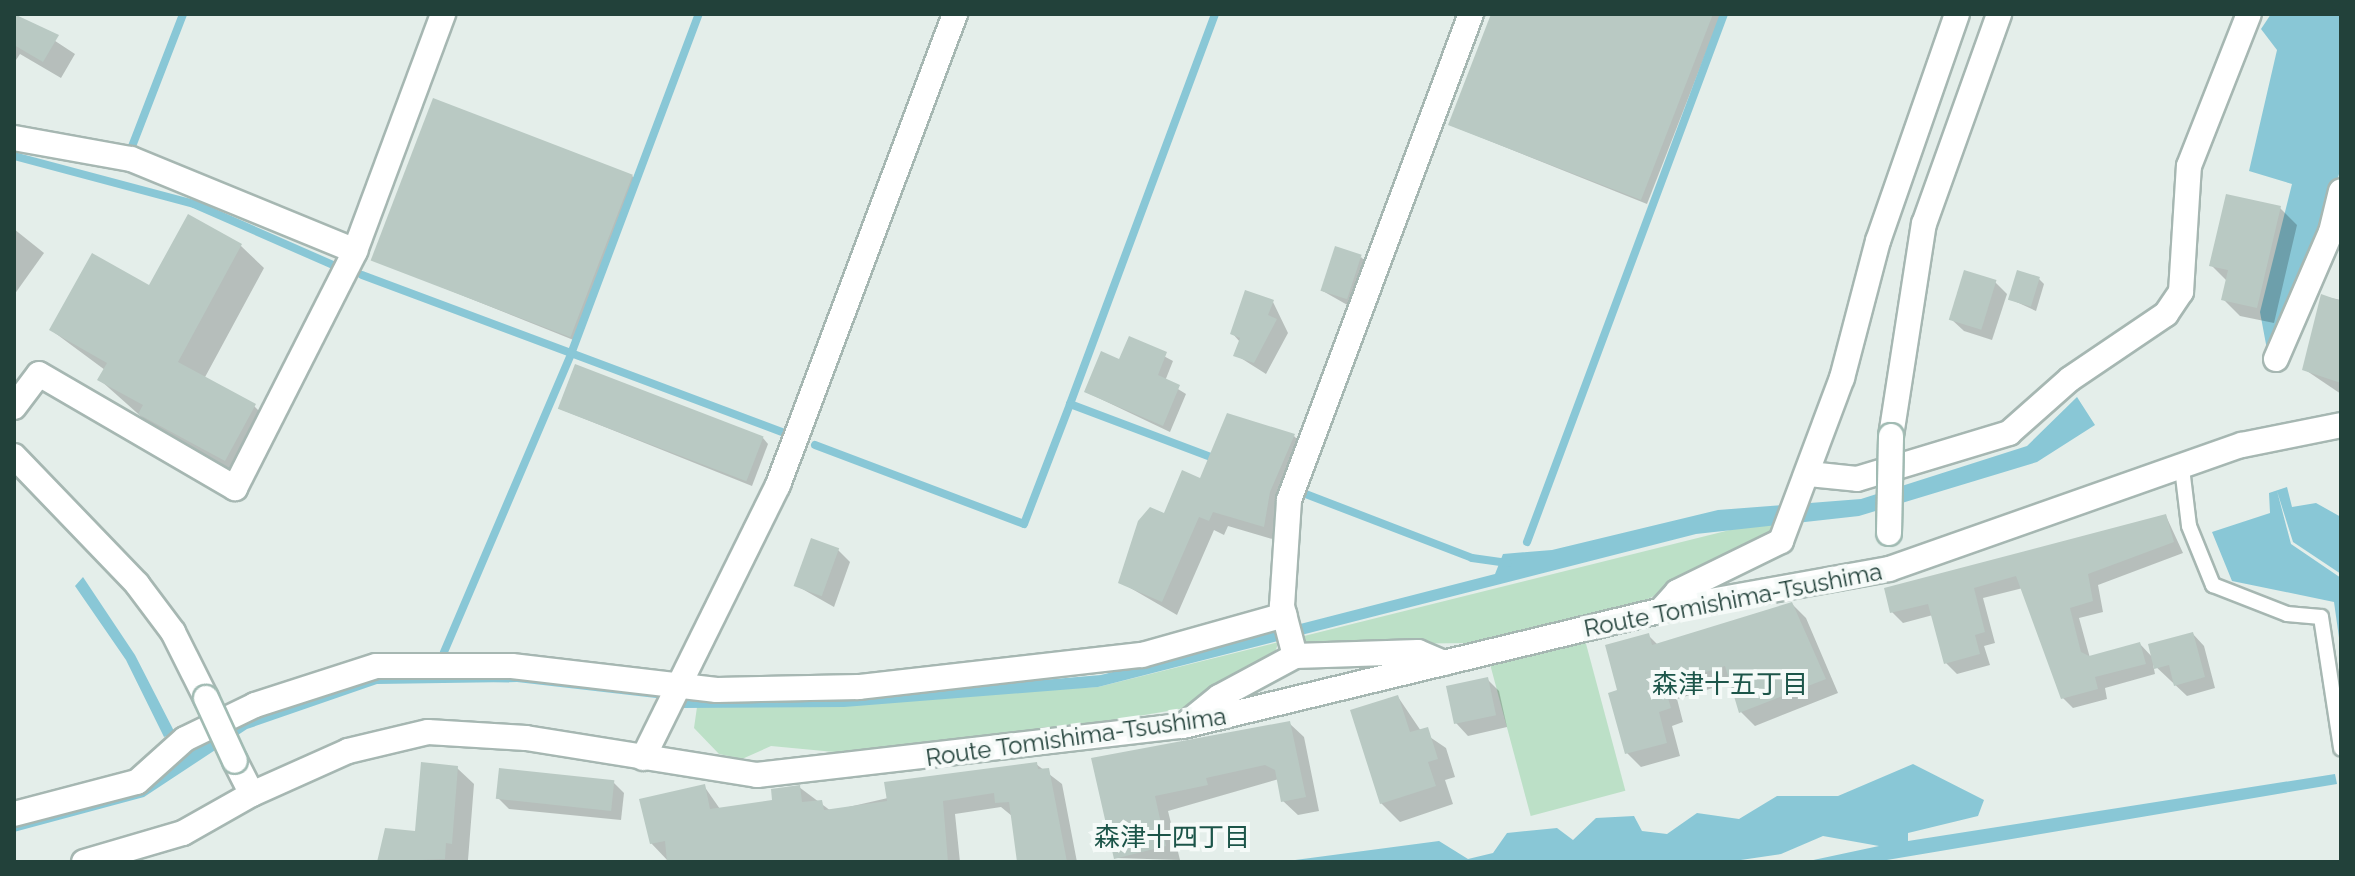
<!DOCTYPE html>
<html>
<head>
<meta charset="utf-8">
<style>
  body { margin:0 }
  #map { position:relative; width:2355px; height:876px; overflow:hidden; background:#e4eeea; font-family:Raleway,"Noto Sans JP",sans-serif }
  div>[style] { position:absolute }
  .green>* { inset:0; background:#bce0c7; transform-origin:0 0 }
  .water>* { inset:0; background:#89c7d6 }
  .shadow>* { inset:0; background:#0003 }
  .stream>* { height:8px; margin:-4px; padding:0 4px; transform-origin:4px; border-radius:4px; background:#89c7d6 }
  .building>* { inset:0; background:#b9c9c3; transform-origin:0 0 }
  .roads { filter:drop-shadow(2px 0 #a6b7b2) drop-shadow(-2px 0 #a6b7b2) drop-shadow(0 2px #a6b7b2) drop-shadow(0 -2px #a6b7b2) }
  .lane>* { height:14px; margin:-7px; padding:0 7px; transform-origin:7px; border-radius:7px; background:#fff }
  .street>* { height:24px; margin:-12px; padding:0 12px; transform-origin:12px; border-radius:12px; background:#fff }
  .secondary>* { height:24px; margin:-12px; padding:0 12px; transform-origin:12px; border-radius:12px; background:#fff }
  .bridges { filter:drop-shadow(2px 0 #a1bbb3) drop-shadow(-2px 0 #a1bbb3) drop-shadow(0 2px #a1bbb3) drop-shadow(0 -2px #a1bbb3) }
  .secondary-bridge>* { height:24px; margin:-12px; padding:0 12px; transform-origin:12px; border-radius:12px; background:#fff }
  span { translate:-50% -50%; white-space:nowrap; text-align:center; line-height:1.15; -webkit-text-stroke:8px #f5faf8; paint-order:stroke }
  .street-label { font-size:24px; color:#22413a }
  .neighbourhood-label { font-size:26px; color:#1c5549 }
  .frame { position:absolute; inset:0; border:16px solid #22413a; pointer-events:none }
</style>
</head>
<body>
<div id="map">
  <div class="green">
    <i style="clip-path:polygon(1766px 521px,1773px 527px,1767px 540px,1642px 602px,1471px 643px,1302px 645px,1300px 637px)"></i>
    <i style="left:1585px;top:640px;width:156px;height:98px;rotate:75deg"></i>
    <i style="clip-path:polygon(1279px 642px,1270px 664px,1180px 709px,1067px 728px,845px 753px,771px 746px,742px 759px,719px 754px,694px 728px,697px 707px,1098px 687px)"></i>
  </div>
  <div class="water">
    <i style="clip-path:polygon(2271px 14px,2341px 14px,2341px 167px,2321px 237px,2268px 355px,2260px 312px,2292px 184px,2249px 171px,2277px 50px,2261px 29px)"></i>
    <i style="clip-path:polygon(2077px 397px,2095px 425px,2037px 462px,1859px 516px,1696px 534px,1098px 687px,844px 707px,682px 708px,656px 698px,517px 682px,377px 684px,247px 729px,144px 797px,14px 832px,14px 821px,243px 720px,377px 675px,420px 670px,888px 693px,1101px 675px,1495px 574px,1503px 554px,1552px 550px,1718px 510px,1861px 499px,2027px 446px)"></i>
    <i style="clip-path:polygon(2287px 487px,2292px 507px,2316px 503px,2341px 517px,2341px 574px,2293px 542px,2277px 491px,2291px 544px,2341px 578px,2341px 652px,2334px 602px,2232px 581px,2212px 532px,2270px 513px,2269px 493px)"></i>
    <i style="clip-path:polygon(83px 577px,135px 655px,175px 733px,164px 737px,126px 660px,75px 586px)"></i>
    <i style="clip-path:polygon(1913px 764px,1984px 800px,1978px 816px,1908px 833px,1908px 841px,2335px 774px,2337px 784px,1875px 862px,1804px 862px,1879px 846px,1823px 836px,1781px 854px,1727px 862px,1280px 862px,1439px 841px,1468px 859px,1493px 853px,1507px 833px,1557px 828px,1573px 840px,1596px 818px,1634px 816px,1642px 831px,1667px 834px,1697px 813px,1739px 819px,1777px 796px,1838px 796px)"></i>
  </div>
  <div class="shadow">
    <i style="clip-path:polygon(14px 14px,75px 54px,61px 78px,20px 54px,14px 63px)"></i>
    <i style="clip-path:polygon(1495px 14px,1721px 14px,1647px 204px,1450px 125px)"></i>
    <i style="clip-path:polygon(632px 176px,638px 181px,576px 341px,374px 260px)"></i>
    <i style="clip-path:polygon(2280px 208px,2297px 225px,2274px 323px,2240px 316px,2223px 299px,2227px 281px,2211px 265px)"></i>
    <i style="clip-path:polygon(188px 217px,241px 246px,264px 268px,204px 379px,254px 406px,277px 429px,248px 482px,163px 436px,100px 380px,105px 370px,51px 330px,150px 288px)"></i>
    <i style="clip-path:polygon(14px 229px,44px 253px,14px 295px)"></i>
    <i style="clip-path:polygon(1361px 257px,1373px 269px,1358px 311px,1321px 290px)"></i>
    <i style="clip-path:polygon(2038px 278px,2044px 284px,2036px 311px,2010px 299px)"></i>
    <i style="clip-path:polygon(1995px 282px,2007px 294px,1992px 340px,1964px 331px,1951px 319px)"></i>
    <i style="clip-path:polygon(2322px 296px,2341px 300px,2341px 394px,2304px 369px)"></i>
    <i style="clip-path:polygon(1273px 302px,1288px 333px,1266px 374px,1236px 355px,1240px 342px,1232px 333px)"></i>
    <i style="clip-path:polygon(1130px 338px,1173px 361px,1165px 381px,1186px 394px,1170px 432px,1086px 392px,1120px 361px)"></i>
    <i style="clip-path:polygon(560px 409px,763px 438px,768px 444px,752px 486px)"></i>
    <i style="clip-path:polygon(1294px 436px,1308px 450px,1279px 541px,1228px 526px,1224px 535px,1214px 530px,1177px 615px,1120px 582px,1165px 515px,1201px 480px)"></i>
    <i style="clip-path:polygon(2166px 516px,2183px 553px,2098px 585px,2103px 612px,2079px 618px,2090px 658px,2140px 644px,2154px 659px,2193px 634px,2204px 646px,2215px 688px,2187px 696px,2153px 664px,2155px 674px,2105px 688px,2107px 699px,2073px 708px,2062px 697px,2023px 588px,1983px 598px,1995px 643px,1984px 646px,1990px 665px,1957px 674px,1946px 663px,1933px 615px,1903px 623px,1892px 612px)"></i>
    <i style="clip-path:polygon(838px 550px,850px 562px,834px 607px,797px 586px)"></i>
    <i style="clip-path:polygon(1792px 604px,1806px 618px,1838px 693px,1755px 726px,1741px 712px,1732px 682px,1677px 699px,1683px 722px,1672px 726px,1680px 756px,1641px 767px,1627px 753px,1620px 692px,1648px 635px,1659px 646px)"></i>
    <i style="clip-path:polygon(1487px 679px,1499px 691px,1507px 727px,1468px 736px,1456px 723px)"></i>
    <i style="clip-path:polygon(1398px 697px,1421px 731px,1446px 748px,1455px 777px,1445px 780px,1453px 804px,1400px 822px,1381px 803px)"></i>
    <i style="clip-path:polygon(1289px 723px,1304px 737px,1319px 811px,1298px 815px,1283px 801px,1279px 779px,1168px 811px,1180px 860px,1115px 858px,1093px 760px)"></i>
    <i style="clip-path:polygon(1036px 764px,1062px 784px,1077px 862px,1018px 862px,1012px 816px,1001px 807px,955px 814px,960px 862px,669px 862px,651px 843px,704px 786px,720px 809px,774px 801px,799px 787px,831px 811px)"></i>
    <i style="clip-path:polygon(457px 768px,474px 784px,468px 860px,379px 862px,386px 831px,417px 834px)"></i>
    <i style="clip-path:polygon(613px 782px,624px 793px,621px 820px,509px 809px,498px 798px)"></i>
  </div>
  <div class="stream">
    <i style="left:131px;top:149px;width:145px;rotate:-68.9deg"></i>
    <i style="left:14px;top:156px;width:186px;rotate:14.9deg"></i>
    <i style="left:194px;top:204px;width:154px;rotate:23.7deg"></i>
    <i style="left:362px;top:275px;width:449px;rotate:20.5deg"></i>
    <i style="left:1070px;top:404px;width:416px;rotate:-69.6deg"></i>
    <i style="left:815px;top:445px;width:223px;rotate:20.7deg"></i>
    <i style="left:1024px;top:524px;width:129px;rotate:-69deg"></i>
    <i style="left:1070px;top:404px;width:156px;rotate:20.6deg"></i>
    <i style="left:1303px;top:493px;width:181px;rotate:21deg"></i>
    <i style="left:1472px;top:558px;width:36px;rotate:8deg"></i>
    <i style="left:1527px;top:542px;width:564px;rotate:-69.54deg"></i>
    <i style="left:444px;top:652px;width:324px;rotate:-66.9deg"></i>
    <i style="left:571px;top:354px;width:363px;rotate:-69.4deg"></i>
  </div>
  <div class="building">
    <i style="clip-path:polygon(14px 14px,59px 35px,43px 62px,14px 45px)"></i>
    <i style="clip-path:polygon(1491px 14px,1713px 14px,1641px 200px,1448px 125px)"></i>
    <i style="left:433px;top:98px;width:214px;height:174px;rotate:21deg"></i>
    <i style="clip-path:polygon(2226px 194px,2281px 206px,2257px 308px,2221px 300px,2228px 270px,2209px 266px)"></i>
    <i style="clip-path:polygon(188px 214px,242px 244px,178px 362px,256px 404px,225px 461px,138px 414px,143px 405px,97px 380px,107px 363px,49px 330px,92px 253px,149px 285px)"></i>
    <i style="left:1335px;top:246px;width:28px;height:47px;rotate:18deg"></i>
    <i style="left:1964px;top:270px;width:34px;height:52px;rotate:17deg"></i>
    <i style="left:2017px;top:270px;width:24px;height:31px;rotate:17deg"></i>
    <i style="clip-path:polygon(1245px 290px,1274px 300px,1268px 315px,1277px 319px,1254px 363px,1233px 356px,1240px 338px,1230px 334px)"></i>
    <i style="clip-path:polygon(2321px 294px,2341px 301px,2341px 383px,2302px 370px)"></i>
    <i style="clip-path:polygon(1129px 336px,1167px 352px,1158px 375px,1180px 385px,1163px 426px,1084px 392px,1101px 351px,1119px 359px)"></i>
    <i style="left:575px;top:364px;width:202px;height:48px;rotate:21deg"></i>
    <i style="clip-path:polygon(1227px 413px,1295px 434px,1270px 492px,1264px 527px,1213px 512px,1209px 521px,1199px 517px,1162px 602px,1118px 583px,1138px 521px,1150px 507px,1164px 513px,1182px 470px,1200px 478px)"></i>
    <i style="clip-path:polygon(2166px 514px,2174px 542px,2088px 574px,2093px 601px,2070px 608px,2081px 652px,2089px 656px,2140px 642px,2146px 664px,2095px 677px,2098px 689px,2061px 699px,2016px 576px,1974px 588px,1985px 632px,1975px 635px,1980px 654px,1944px 664px,1928px 604px,1890px 613px,1884px 588px)"></i>
    <i style="left:811px;top:538px;width:30px;height:51px;rotate:20deg"></i>
    <i style="clip-path:polygon(1792px 602px,1826px 679px,1739px 713px,1725px 666px,1664px 685px,1671px 708px,1659px 712px,1667px 743px,1625px 754px,1608px 693px,1617px 690px,1605px 645px,1649px 633px,1652px 645px)"></i>
    <i style="clip-path:polygon(2193px 632px,2205px 677px,2174px 686px,2169px 665px,2154px 669px,2148px 644px)"></i>
    <i style="left:1488px;top:677px;width:39px;height:43px;rotate:78deg"></i>
    <i style="clip-path:polygon(1398px 695px,1410px 732px,1428px 727px,1438px 759px,1428px 762px,1436px 786px,1380px 804px,1350px 710px)"></i>
    <i style="clip-path:polygon(1290px 721px,1306px 797px,1281px 802px,1275px 770px,1265px 765px,1206px 778px,1208px 785px,1155px 796px,1166px 846px,1114px 859px,1091px 758px)"></i>
    <i style="clip-path:polygon(421px 762px,458px 766px,452px 844px,446px 843px,445px 859px,377px 862px,385px 828px,415px 831px)"></i>
    <i style="clip-path:polygon(1037px 762px,1038px 769px,1049px 768px,1067px 862px,1017px 862px,1009px 802px,995px 803px,994px 793px,943px 801px,948px 862px,667px 862px,665px 841px,650px 844px,639px 799px,705px 784px,710px 809px,772px 800px,771px 789px,800px 785px,802px 802px,822px 800px,824px 810px,887px 801px,884px 782px)"></i>
    <i style="left:499px;top:768px;width:116px;height:31px;rotate:6deg"></i>
  </div>
  <div class="roads">
    <div class="lane">
      <i style="left:2182px;top:468px;width:58px;rotate:83.1deg"></i>
      <i style="left:2189px;top:526px;width:64px;rotate:67.9deg"></i>
      <i style="left:2213px;top:585px;width:79px;rotate:21.4deg"></i>
      <i style="left:2287px;top:614px;width:34px;rotate:5deg"></i>
      <i style="left:2321px;top:617px;width:133px;rotate:81.3deg"></i>
    </div>
    <div class="street">
      <i style="left:14px;top:138px;width:119px;rotate:10.2deg"></i>
      <i style="left:131px;top:159px;width:242px;rotate:22.3deg"></i>
      <i style="left:2276px;top:359px;width:138px;rotate:-66.6deg"></i>
      <i style="left:2331px;top:232px;width:42px;rotate:-76.3deg"></i>
      <i style="left:14px;top:407px;width:41px;rotate:-52.9deg"></i>
      <i style="left:39px;top:374px;width:227px;rotate:30.2deg"></i>
      <i style="left:235px;top:488px;width:266px;rotate:-63.1deg"></i>
      <i style="left:355px;top:251px;width:253px;rotate:-69.6deg"></i>
      <i style="left:1809px;top:474px;width:48px;rotate:5.9deg"></i>
      <i style="left:1857px;top:479px;width:159px;rotate:-16.8deg"></i>
      <i style="left:2009px;top:433px;width:81px;rotate:-41.5deg"></i>
      <i style="left:2070px;top:379px;width:116px;rotate:-34.1deg"></i>
      <i style="left:2166px;top:314px;width:27px;rotate:-56deg"></i>
      <i style="left:2181px;top:292px;width:126px;rotate:-86.4deg"></i>
      <i style="left:2189px;top:166px;width:163px;rotate:-68.5deg"></i>
      <i style="left:1661px;top:610px;width:24px;rotate:-48deg"></i>
      <i style="left:1677px;top:592px;width:116px;rotate:-26.1deg"></i>
      <i style="left:1781px;top:541px;width:174px;rotate:-69.5deg"></i>
      <i style="left:1842px;top:378px;width:142px;rotate:-75.3deg"></i>
      <i style="left:1878px;top:241px;width:240px;rotate:-70.8deg"></i>
      <i style="left:1444px;top:663px;width:28px;rotate:-157deg"></i>
      <i style="left:1418px;top:652px;width:123px;rotate:178.1deg"></i>
      <i style="left:1295px;top:656px;width:52px;rotate:-104.6deg"></i>
      <i style="left:1282px;top:606px;width:106px;rotate:-86.2deg"></i>
      <i style="left:1289px;top:500px;width:519px;rotate:-69.47deg"></i>
      <i style="left:1183px;top:726px;width:46px;rotate:-38.9deg"></i>
      <i style="left:1219px;top:697px;width:86px;rotate:-28.3deg"></i>
      <i style="left:14px;top:814px;width:127px;rotate:-14.6deg"></i>
      <i style="left:137px;top:782px;width:64px;rotate:-41.9deg"></i>
      <i style="left:185px;top:739px;width:78px;rotate:-25.9deg"></i>
      <i style="left:255px;top:705px;width:127px;rotate:-17.9deg"></i>
      <i style="left:376px;top:666px;width:136px"></i>
      <i style="left:512px;top:666px;width:206px;rotate:6.7deg"></i>
      <i style="left:717px;top:690px;width:142px;rotate:-1.2deg"></i>
      <i style="left:859px;top:687px;width:285px;rotate:-6.5deg"></i>
      <i style="left:1142px;top:655px;width:148px;rotate:-15.7deg"></i>
      <i style="left:84px;top:862px;width:103px;rotate:-16.3deg"></i>
      <i style="left:183px;top:833px;width:79px;rotate:-29.5deg"></i>
    </div>
    <div class="secondary">
      <i style="left:1891px;top:436px;width:215px;rotate:-81.2deg"></i>
      <i style="left:1924px;top:224px;width:223px;rotate:-70.3deg"></i>
      <i style="left:14px;top:456px;width:178px;rotate:46.1deg"></i>
      <i style="left:137px;top:584px;width:60px;rotate:53.1deg"></i>
      <i style="left:173px;top:632px;width:74px;rotate:63.4deg"></i>
      <i style="left:643px;top:758px;width:305px;rotate:-63.7deg"></i>
      <i style="left:778px;top:485px;width:503px;rotate:-69.4deg"></i>
      <i style="left:235px;top:761px;width:37px;rotate:63deg"></i>
      <i style="left:252px;top:794px;width:105px;rotate:-24.1deg"></i>
      <i style="left:348px;top:751px;width:82px;rotate:-13.4deg"></i>
      <i style="left:428px;top:732px;width:98px;rotate:3.5deg"></i>
      <i style="left:526px;top:738px;width:234px;rotate:9.1deg"></i>
      <i style="left:757px;top:775px;width:429px;rotate:-6.6deg"></i>
      <i style="left:1183px;top:726px;width:492px;rotate:-13.6deg"></i>
      <i style="left:1661px;top:610px;width:232px;rotate:-10.2deg"></i>
      <i style="left:1889px;top:569px;width:374px;rotate:-19.4deg"></i>
      <i style="left:2242px;top:445px;width:101px;rotate:-11.4deg"></i>
    </div>
  </div>
  <div class="bridges">
    <div class="secondary-bridge">
      <i style="left:1889px;top:533px;width:97px;rotate:-88.8deg"></i>
      <i style="left:206px;top:698px;width:69px;rotate:65.3deg"></i>
    </div>
  </div>
  <div class="street-label">
    <span style="left:1733px;top:600px;rotate:-11deg">Route Tomishima-Tsushima</span>
    <span style="left:1076px;top:737px;rotate:-8deg">Route Tomishima-Tsushima</span>
  </div>
  <div class="neighbourhood-label">
    <span style="left:1730px;top:685px">森津十五丁目</span>
    <span style="left:1172px;top:838px">森津十四丁目</span>
  </div>
  <div class="frame"></div>
</div>
</body>
</html>
